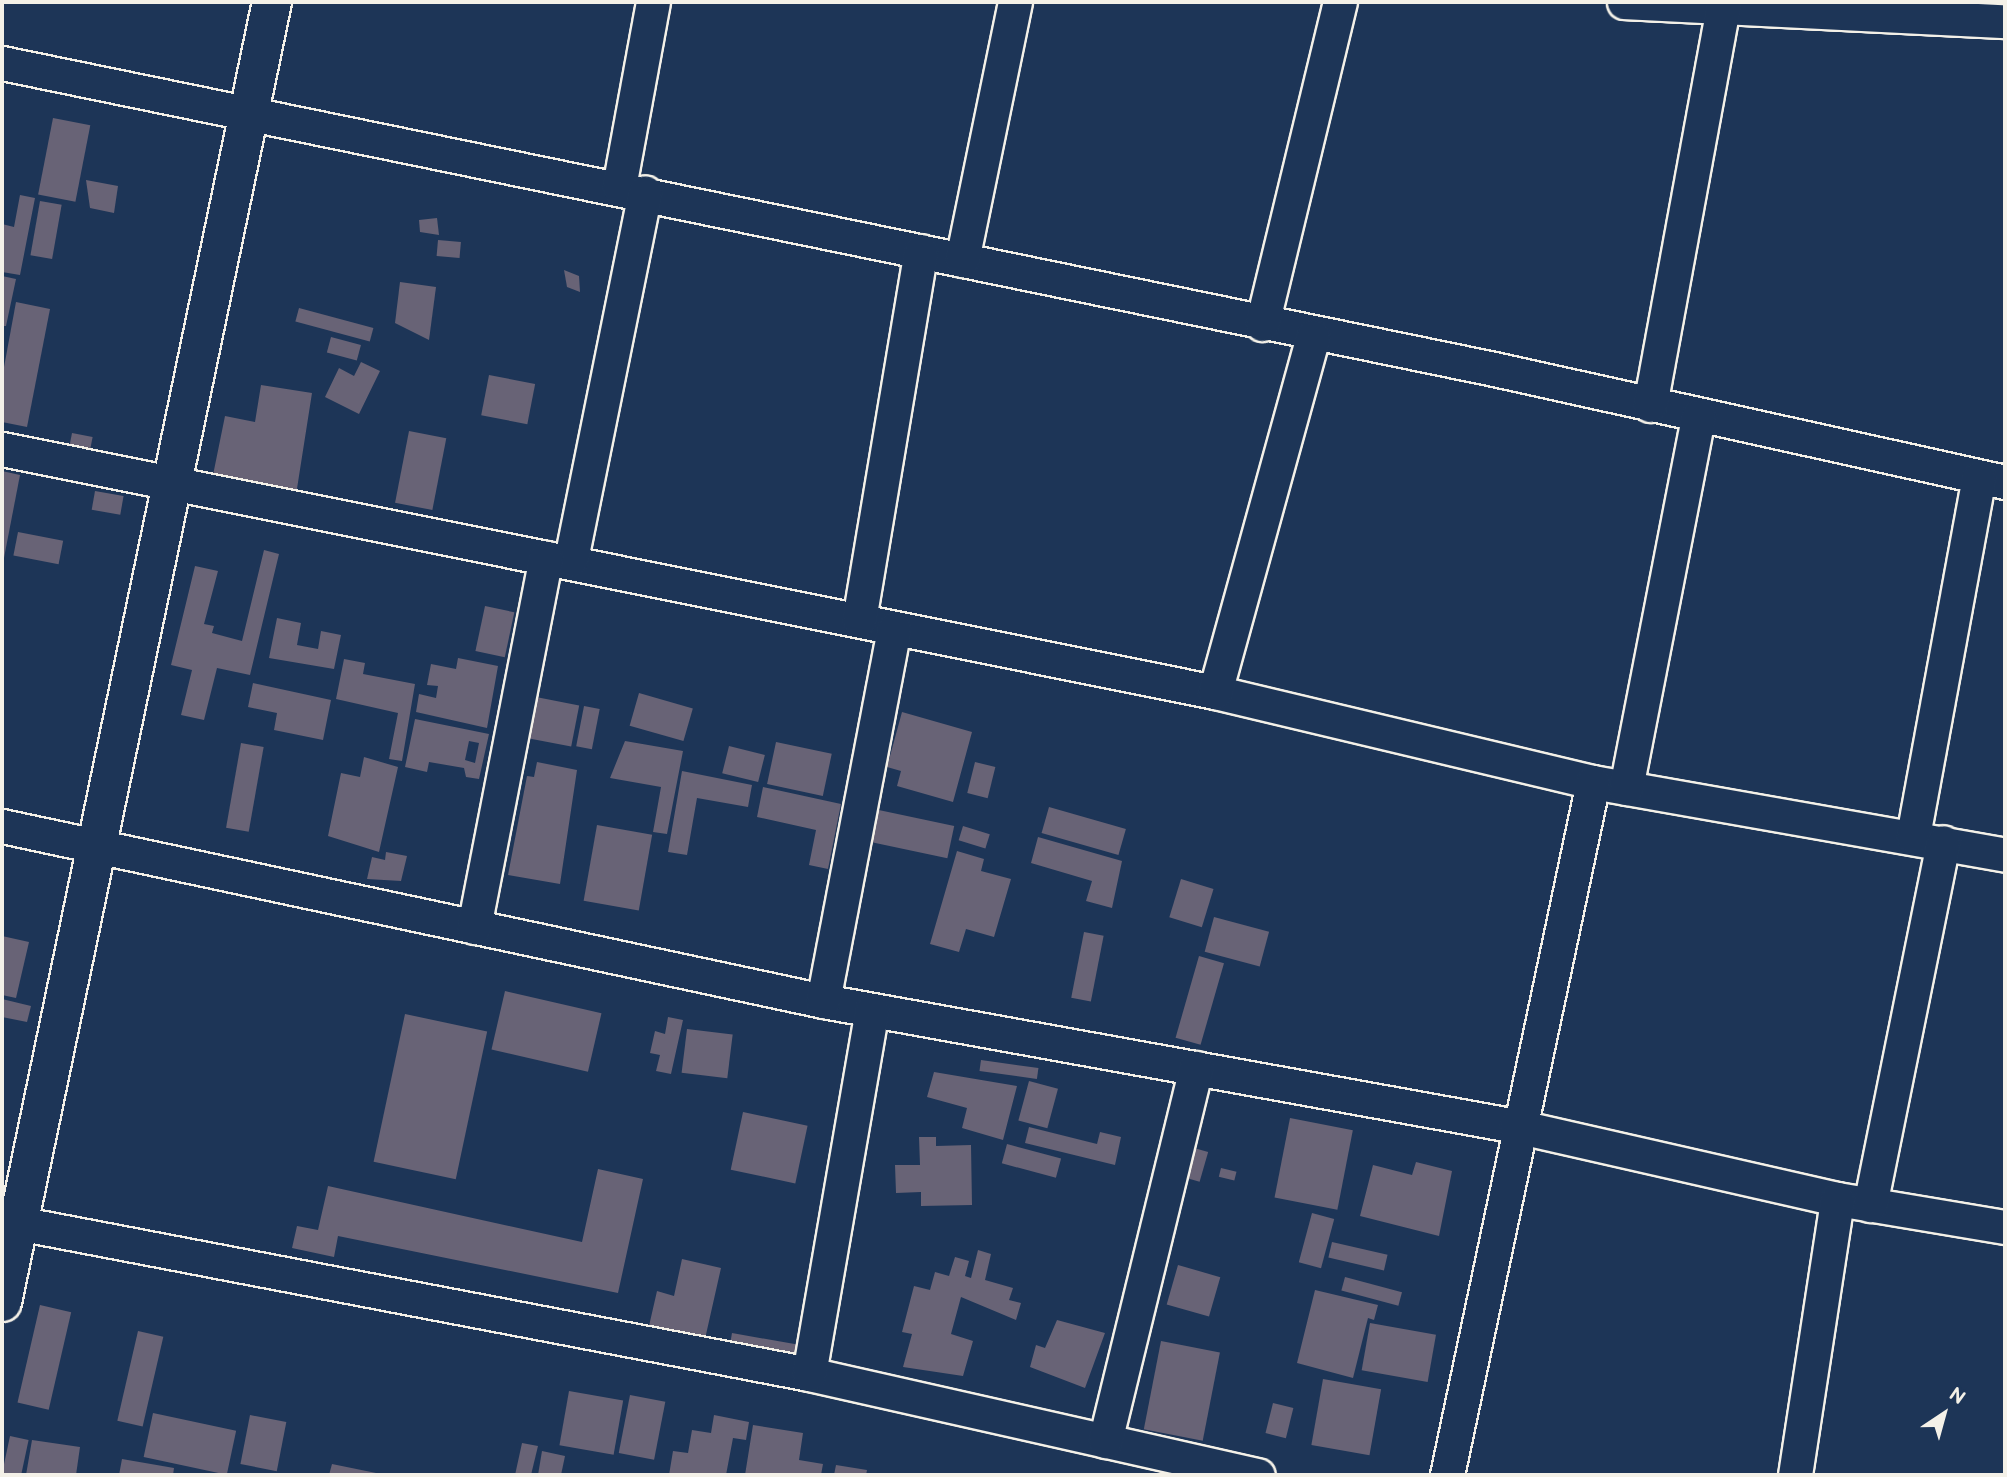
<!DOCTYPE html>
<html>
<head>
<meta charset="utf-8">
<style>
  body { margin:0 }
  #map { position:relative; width:2007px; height:1477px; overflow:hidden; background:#1d3557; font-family:"Balsamiq Sans",sans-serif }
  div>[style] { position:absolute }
  .building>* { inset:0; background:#686376; transform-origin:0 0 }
  .roads { filter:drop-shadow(2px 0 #f4f1e8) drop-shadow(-2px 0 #f4f1e8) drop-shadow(0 2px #f4f1e8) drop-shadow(0 -2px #f4f1e8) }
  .street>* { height:33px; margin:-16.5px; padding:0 16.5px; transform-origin:16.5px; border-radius:16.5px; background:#1d3557 }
  .secondary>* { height:38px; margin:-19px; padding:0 19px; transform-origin:19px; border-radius:19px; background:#1d3557 }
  span { translate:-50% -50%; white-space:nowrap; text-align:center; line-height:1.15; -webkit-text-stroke:7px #1d3557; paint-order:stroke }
  .frame { position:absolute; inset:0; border:4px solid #f4f1e8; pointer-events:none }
  .north { position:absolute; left:1909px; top:1379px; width:70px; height:70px; -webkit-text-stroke:5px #1d3557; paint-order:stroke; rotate:36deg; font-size:19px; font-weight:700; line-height:28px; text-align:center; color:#f4f1e8 }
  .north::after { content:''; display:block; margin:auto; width:24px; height:32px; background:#f4f1e8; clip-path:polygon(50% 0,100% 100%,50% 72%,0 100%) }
</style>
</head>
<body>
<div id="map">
  <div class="building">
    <i style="left:53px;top:118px;width:38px;height:78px;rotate:11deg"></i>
    <i style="clip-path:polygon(86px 180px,118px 186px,114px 213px,90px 208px)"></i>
    <i style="clip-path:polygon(20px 195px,35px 198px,20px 275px,2px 272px,2px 224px,14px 227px)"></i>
    <i style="left:40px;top:201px;width:22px;height:55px;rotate:10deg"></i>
    <i style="clip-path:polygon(437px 218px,439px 235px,420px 232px,419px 220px)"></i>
    <i style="left:438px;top:240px;width:23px;height:16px;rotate:5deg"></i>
    <i style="clip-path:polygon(564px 270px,579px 276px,580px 292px,567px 287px)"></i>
    <i style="clip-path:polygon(2px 276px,16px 279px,6px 326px,2px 326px)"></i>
    <i style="clip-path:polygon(400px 282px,436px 287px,429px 340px,395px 323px)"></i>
    <i style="clip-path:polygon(16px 302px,50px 309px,27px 427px,2px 422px,2px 378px)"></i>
    <i style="left:299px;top:308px;width:77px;height:14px;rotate:15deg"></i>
    <i style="left:331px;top:337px;width:31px;height:16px;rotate:15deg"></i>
    <i style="clip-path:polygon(361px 362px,380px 371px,359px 414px,325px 397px,339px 368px,354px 376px)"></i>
    <i style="left:489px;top:375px;width:47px;height:41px;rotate:11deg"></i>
    <i style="clip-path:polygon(261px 385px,312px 393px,296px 495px,212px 480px,225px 416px,255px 422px)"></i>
    <i style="left:409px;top:431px;width:38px;height:73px;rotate:11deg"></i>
    <i style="left:72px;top:433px;width:21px;height:16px;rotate:11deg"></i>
    <i style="clip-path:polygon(2px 471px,20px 475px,3px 563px,2px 563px)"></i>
    <i style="left:95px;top:491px;width:29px;height:19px;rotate:10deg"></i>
    <i style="left:18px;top:532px;width:46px;height:24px;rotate:11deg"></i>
    <i style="clip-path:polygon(264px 550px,279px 554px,250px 675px,217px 668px,204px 720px,181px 715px,192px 670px,171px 665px,195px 566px,218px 571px,204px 624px,214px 626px,212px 633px,242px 641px)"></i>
    <i style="left:485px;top:606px;width:30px;height:46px;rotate:12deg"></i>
    <i style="clip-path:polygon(277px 618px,301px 623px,297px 645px,318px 649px,321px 631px,341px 635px,334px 669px,269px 658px)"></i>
    <i style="clip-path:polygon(458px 658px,498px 666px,487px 728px,416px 712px,419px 694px,436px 698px,438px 686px,427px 685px,431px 664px,456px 669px)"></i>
    <i style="clip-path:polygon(344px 659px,365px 663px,363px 674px,415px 684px,402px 761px,389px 759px,398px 713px,336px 699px)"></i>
    <i style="clip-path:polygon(253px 683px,331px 700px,323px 740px,274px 730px,277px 713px,248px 707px)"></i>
    <i style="left:639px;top:693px;width:56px;height:34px;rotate:16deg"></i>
    <i style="left:536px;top:697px;width:44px;height:42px;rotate:11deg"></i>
    <i style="left:584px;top:706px;width:16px;height:41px;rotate:11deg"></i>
    <i style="clip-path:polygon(902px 712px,972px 732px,953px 802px,897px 786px,901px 771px,887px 767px)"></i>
    <i style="clip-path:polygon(evenodd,415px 719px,489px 734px,479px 779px,466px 777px,464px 768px,429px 762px,427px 772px,405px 767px,415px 719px,469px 741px,479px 743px,475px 763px,465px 760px,469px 741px)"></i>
    <i style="clip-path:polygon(625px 741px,683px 751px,667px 834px,653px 832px,661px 787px,610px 778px)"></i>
    <i style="left:776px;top:742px;width:57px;height:43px;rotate:12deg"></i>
    <i style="left:241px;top:743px;width:23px;height:86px;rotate:10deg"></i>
    <i style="left:729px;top:746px;width:37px;height:28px;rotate:14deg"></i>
    <i style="clip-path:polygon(364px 757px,398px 767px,379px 852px,328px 836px,341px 773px,360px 777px)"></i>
    <i style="clip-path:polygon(537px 762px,577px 770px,560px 884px,508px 875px,527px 776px,534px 777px)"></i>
    <i style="left:975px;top:762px;width:21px;height:32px;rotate:14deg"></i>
    <i style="clip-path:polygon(682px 771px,752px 785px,748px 807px,697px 798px,687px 855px,668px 852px)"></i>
    <i style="clip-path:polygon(763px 787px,841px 804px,828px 869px,809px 865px,816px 830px,757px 817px)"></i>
    <i style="left:1049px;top:807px;width:80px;height:27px;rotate:16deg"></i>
    <i style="left:874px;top:809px;width:82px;height:33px;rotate:12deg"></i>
    <i style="left:597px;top:825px;width:56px;height:77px;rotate:10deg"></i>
    <i style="left:963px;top:826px;width:28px;height:15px;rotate:17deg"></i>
    <i style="clip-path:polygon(1038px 837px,1122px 861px,1112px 908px,1086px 901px,1092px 881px,1031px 863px)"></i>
    <i style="clip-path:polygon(957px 851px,984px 859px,981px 871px,1011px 879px,994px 937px,966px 929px,959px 952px,930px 944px)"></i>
    <i style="clip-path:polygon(386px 852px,407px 856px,401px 881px,367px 879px,372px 857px,385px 860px)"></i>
    <i style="left:1181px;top:879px;width:34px;height:40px;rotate:17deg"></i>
    <i style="left:1214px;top:917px;width:57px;height:36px;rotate:15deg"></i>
    <i style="left:1084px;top:932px;width:20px;height:67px;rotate:11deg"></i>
    <i style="clip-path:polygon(2px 936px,29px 942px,16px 998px,2px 995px)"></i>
    <i style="left:1199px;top:956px;width:26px;height:85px;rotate:16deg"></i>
    <i style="left:505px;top:991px;width:99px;height:60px;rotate:13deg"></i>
    <i style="clip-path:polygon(2px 999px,31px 1006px,27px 1022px,2px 1017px)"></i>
    <i style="left:405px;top:1014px;width:84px;height:151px;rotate:12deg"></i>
    <i style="clip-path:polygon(668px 1017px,683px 1020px,671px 1074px,656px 1071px,660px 1055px,650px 1053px,655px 1031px,665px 1034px)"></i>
    <i style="left:687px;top:1029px;width:46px;height:44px;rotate:7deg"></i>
    <i style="left:981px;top:1060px;width:58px;height:11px;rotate:8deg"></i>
    <i style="clip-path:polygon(934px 1072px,1017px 1086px,1003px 1140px,962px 1128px,967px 1108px,927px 1097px)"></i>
    <i style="left:1029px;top:1081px;width:30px;height:41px;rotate:15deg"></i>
    <i style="left:743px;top:1112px;width:66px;height:59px;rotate:12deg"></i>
    <i style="left:1290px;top:1118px;width:64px;height:81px;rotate:11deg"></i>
    <i style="clip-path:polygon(1029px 1127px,1097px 1144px,1100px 1132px,1121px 1137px,1115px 1165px,1025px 1143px)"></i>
    <i style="clip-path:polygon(919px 1137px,936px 1137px,936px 1146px,971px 1145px,972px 1205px,921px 1206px,921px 1192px,896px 1193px,895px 1165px,920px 1165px)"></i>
    <i style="left:1007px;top:1144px;width:56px;height:20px;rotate:15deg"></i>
    <i style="left:1187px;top:1146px;width:22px;height:31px;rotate:16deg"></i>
    <i style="clip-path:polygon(1416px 1162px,1452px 1171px,1439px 1236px,1360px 1216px,1373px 1165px,1412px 1175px)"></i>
    <i style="left:1221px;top:1168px;width:16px;height:9px;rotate:14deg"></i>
    <i style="clip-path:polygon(598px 1169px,643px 1179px,618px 1293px,338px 1236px,334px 1257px,292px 1248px,297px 1226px,318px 1230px,328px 1186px,582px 1242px)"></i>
    <i style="left:1312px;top:1213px;width:23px;height:51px;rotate:15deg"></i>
    <i style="left:1332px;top:1242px;width:57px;height:16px;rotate:13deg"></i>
    <i style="clip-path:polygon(978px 1250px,991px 1254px,985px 1280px,1013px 1288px,1009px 1300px,1021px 1303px,1016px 1320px,961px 1297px,951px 1334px,973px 1341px,963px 1376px,903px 1367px,912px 1334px,902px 1332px,914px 1286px,930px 1290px,935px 1272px,949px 1276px,955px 1257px,969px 1261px,965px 1276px,971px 1278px)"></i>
    <i style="clip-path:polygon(682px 1259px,721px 1268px,705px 1339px,649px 1326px,657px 1291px,674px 1296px)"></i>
    <i style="left:1178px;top:1265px;width:44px;height:41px;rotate:16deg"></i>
    <i style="left:1345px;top:1277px;width:59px;height:14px;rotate:15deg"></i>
    <i style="clip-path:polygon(1315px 1290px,1378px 1305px,1374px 1320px,1368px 1318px,1353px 1378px,1297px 1363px)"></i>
    <i style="left:40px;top:1305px;width:32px;height:100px;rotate:13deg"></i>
    <i style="clip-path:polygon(1057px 1320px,1105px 1333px,1085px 1388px,1030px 1367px,1036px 1345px,1045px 1348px)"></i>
    <i style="left:1370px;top:1323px;width:67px;height:48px;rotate:10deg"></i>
    <i style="left:138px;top:1331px;width:26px;height:92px;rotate:13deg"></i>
    <i style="left:732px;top:1333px;width:65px;height:20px;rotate:10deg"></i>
    <i style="left:1161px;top:1341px;width:60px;height:90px;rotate:11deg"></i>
    <i style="left:1323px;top:1379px;width:59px;height:67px;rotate:10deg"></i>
    <i style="left:569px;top:1391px;width:55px;height:55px;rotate:10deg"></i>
    <i style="left:630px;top:1395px;width:36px;height:59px;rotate:11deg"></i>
    <i style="left:1273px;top:1403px;width:21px;height:31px;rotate:14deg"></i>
    <i style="left:153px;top:1413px;width:85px;height:45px;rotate:12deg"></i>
    <i style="left:250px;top:1415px;width:37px;height:50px;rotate:11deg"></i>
    <i style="clip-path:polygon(714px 1415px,749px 1422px,746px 1440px,733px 1438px,726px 1475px,669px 1475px,673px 1451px,688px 1453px,692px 1430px,711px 1433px)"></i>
    <i style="clip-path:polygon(753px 1425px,803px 1433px,799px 1460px,823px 1464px,821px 1475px,745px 1475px)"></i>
    <i style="left:10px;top:1436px;width:19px;height:40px;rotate:12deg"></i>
    <i style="clip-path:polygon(32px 1440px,80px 1447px,76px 1475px,26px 1475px)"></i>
    <i style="clip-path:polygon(522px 1443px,538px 1446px,531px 1475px,515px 1475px)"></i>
    <i style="clip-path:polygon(542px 1451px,565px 1456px,561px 1475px,538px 1475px)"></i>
    <i style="clip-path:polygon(122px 1459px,174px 1468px,173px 1475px,119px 1475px)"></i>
    <i style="clip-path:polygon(332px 1464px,381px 1474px,381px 1475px,329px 1475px)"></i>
    <i style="clip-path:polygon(836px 1465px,867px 1470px,866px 1475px,834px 1475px)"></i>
  </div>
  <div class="roads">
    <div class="street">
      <i style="left:1624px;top:2px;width:381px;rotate:2.9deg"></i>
      <i style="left:2px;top:63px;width:1523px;rotate:11.59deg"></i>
      <i style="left:1494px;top:369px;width:523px;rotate:12.47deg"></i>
      <i style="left:619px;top:187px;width:188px;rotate:-79.6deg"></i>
      <i style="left:962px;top:260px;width:263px;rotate:-78.4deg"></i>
      <i style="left:1262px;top:324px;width:331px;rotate:-76.4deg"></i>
      <i style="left:1650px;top:405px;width:410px;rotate:-79.6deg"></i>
      <i style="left:2px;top:449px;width:1237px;rotate:11.33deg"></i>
      <i style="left:1215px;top:692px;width:389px;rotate:13.4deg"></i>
      <i style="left:1593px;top:782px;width:418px;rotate:10deg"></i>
      <i style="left:571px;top:559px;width:374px;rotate:-78.6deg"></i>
      <i style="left:859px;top:620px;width:374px;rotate:-80.5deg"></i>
      <i style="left:1215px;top:692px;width:369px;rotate:-74.6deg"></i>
      <i style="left:1626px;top:788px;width:379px;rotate:-79deg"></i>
      <i style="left:2px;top:826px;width:839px;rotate:12.03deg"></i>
      <i style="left:823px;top:1001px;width:704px;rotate:10.22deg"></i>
      <i style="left:1516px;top:1126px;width:329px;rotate:12.8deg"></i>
      <i style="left:1837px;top:1199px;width:170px;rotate:9.5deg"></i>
      <i style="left:1913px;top:836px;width:364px;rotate:-79.6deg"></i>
      <i style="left:474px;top:927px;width:376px;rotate:-79deg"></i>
      <i style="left:823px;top:1001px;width:379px;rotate:-79.2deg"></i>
      <i style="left:1870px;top:1205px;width:370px;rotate:-78.6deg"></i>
      <i style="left:2px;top:1220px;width:822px;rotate:10.8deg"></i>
      <i style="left:809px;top:1374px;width:460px;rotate:12.7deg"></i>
      <i style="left:809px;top:1374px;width:369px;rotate:-80.2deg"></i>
      <i style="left:1105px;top:1441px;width:384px;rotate:-76.3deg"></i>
      <i style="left:1447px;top:1475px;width:708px;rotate:-78.1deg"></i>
      <i style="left:1795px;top:1475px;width:279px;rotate:-81.3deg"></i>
    </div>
    <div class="secondary">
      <i style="left:2px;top:1302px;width:1328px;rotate:-78.27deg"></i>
    </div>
  </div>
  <div class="frame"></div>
  <div class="north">N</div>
</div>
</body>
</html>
